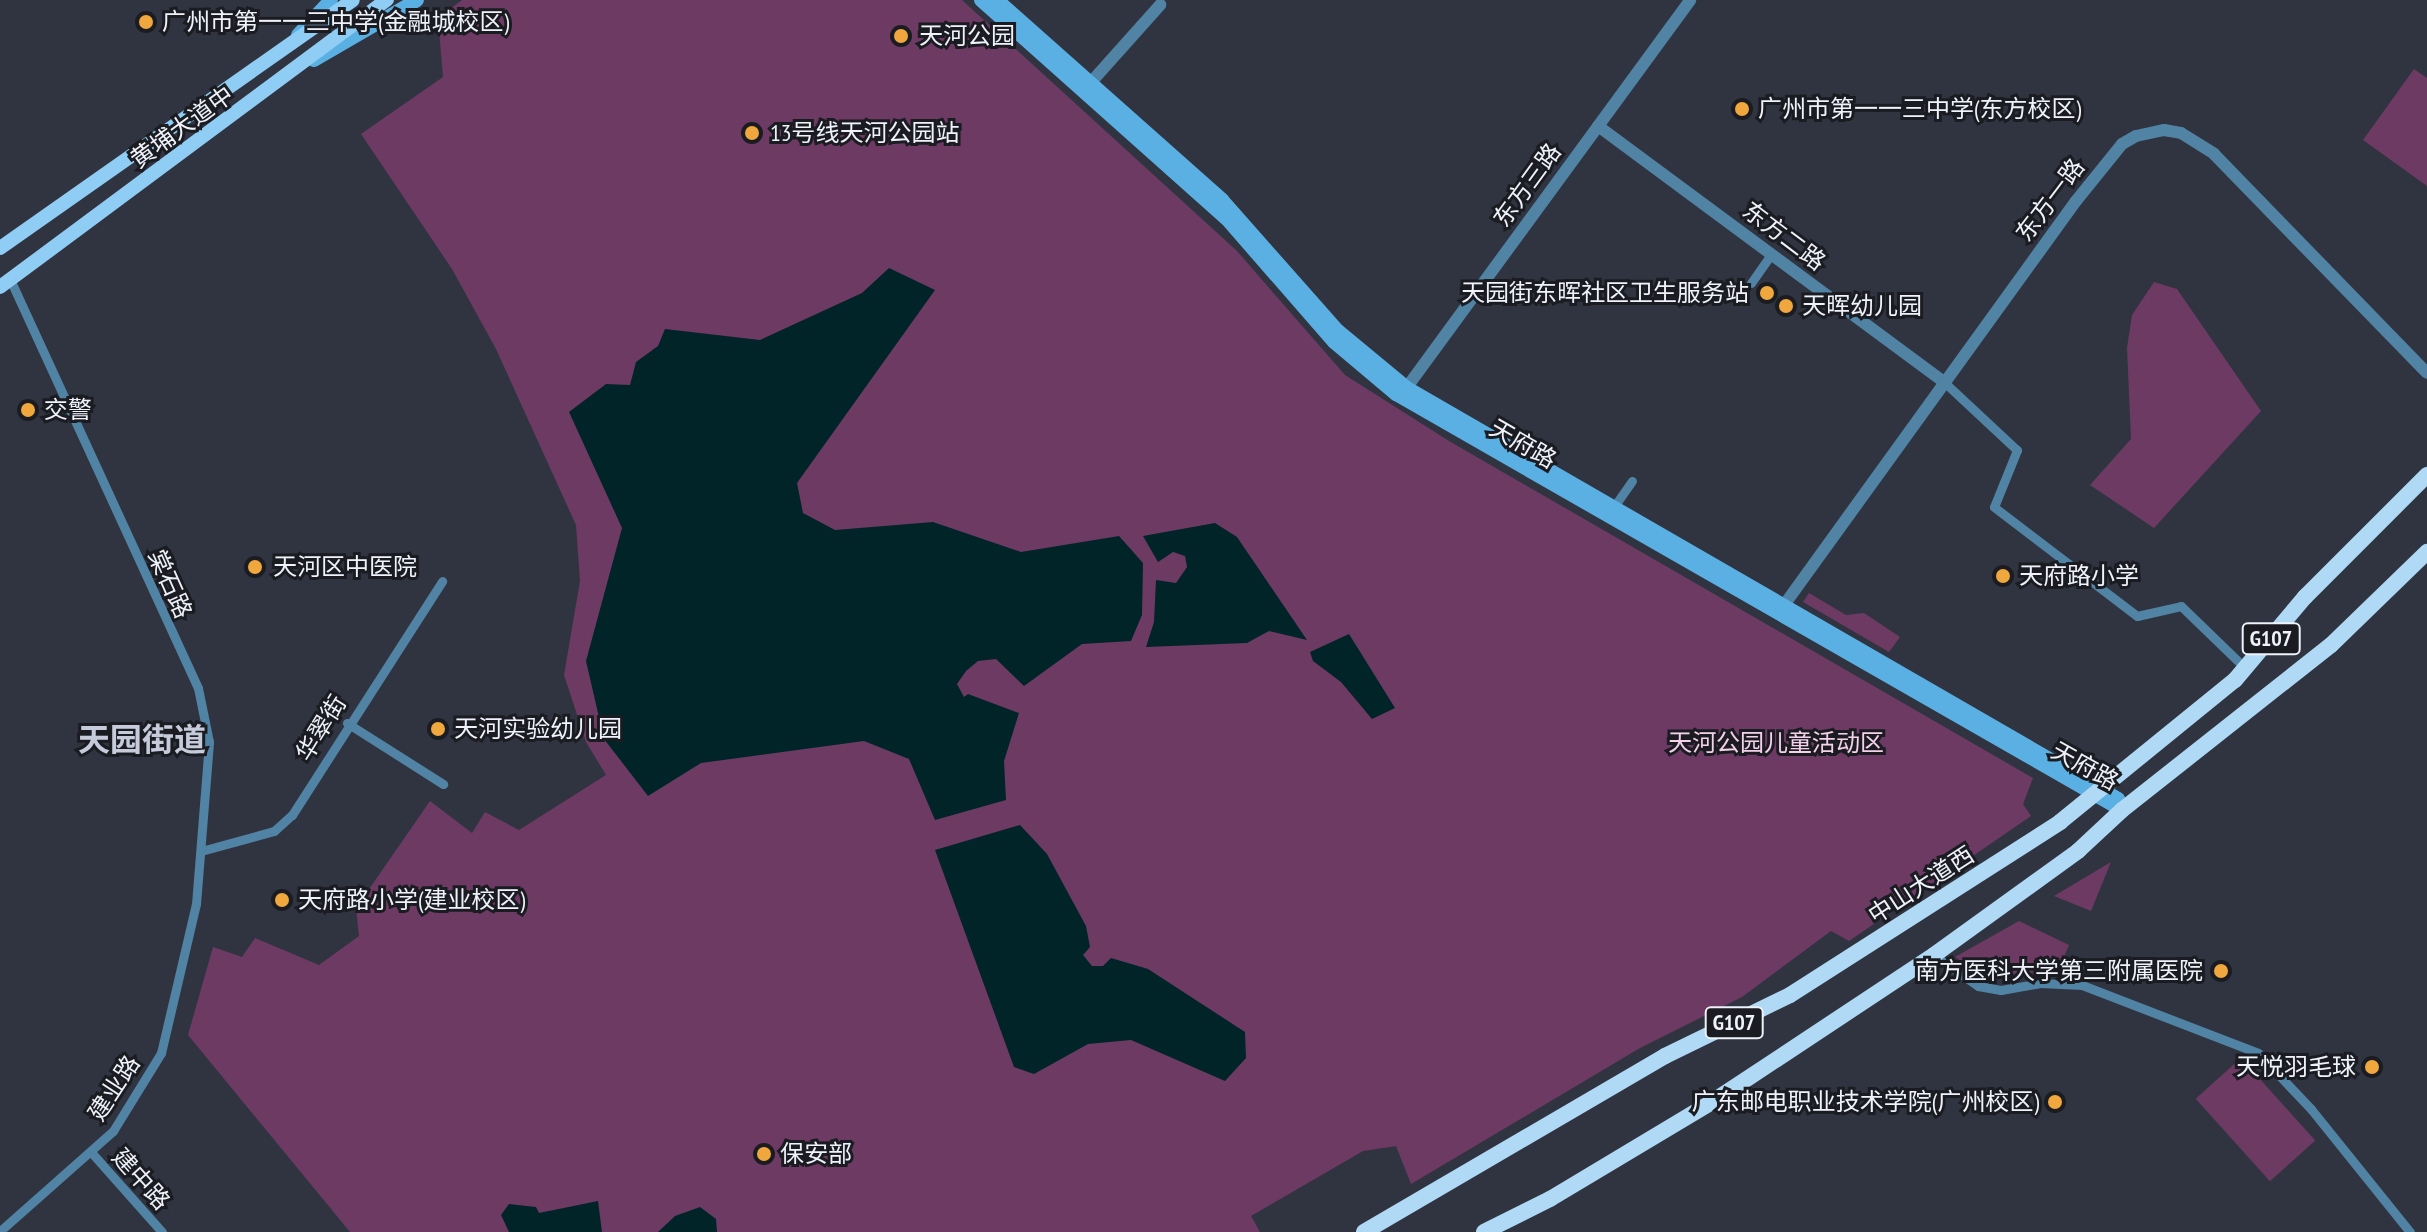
<!DOCTYPE html>
<html>
<head>
<meta charset="utf-8">
<style>
  body { margin:0 }
  #map { position:relative; width:2427px; height:1232px; overflow:hidden; background:#303440; font-family:"PT Sans Narrow","Noto Sans SC",sans-serif }
  div>[style] { position:absolute }
  .green>* { inset:0; background:#6d3a63; transform-origin:0 0 }
  .water>* { inset:0; background:#002428 }
  .minor>* { height:9px; margin:-4.5px; padding:0 4.5px; transform-origin:4.5px; border-radius:4.5px; background:#5083a4 }
  .tertiary>* { height:12px; margin:-6px; padding:0 6px; transform-origin:6px; border-radius:6px; background:#5083a4 }
  .secondary>* { height:14px; margin:-7px; padding:0 7px; transform-origin:7px; border-radius:7px; background:#5aafe3 }
  .primary>* { height:14px; margin:-7px; padding:0 7px; transform-origin:7px; border-radius:7px; background:#90cdf5 }
  .trunk>* { height:16px; margin:-8px; padding:0 8px; transform-origin:8px; border-radius:8px; background:#afd9f5 }
  .dots>* { width:22px; height:22px; translate:-50% -50%; box-sizing:border-box; border:4px solid #1a1c21; border-radius:50% }
  span { translate:-50% -50%; white-space:nowrap; text-align:center; line-height:1.15; -webkit-text-stroke:6px #1a1c21; paint-order:stroke }
  .shield-label span { padding:2px 6px; background:#1a1c21; border:2px solid; border-radius:6px; -webkit-text-stroke-width:0 }
  .shield-label { font-size:22px; color:#eff2fa; font-weight:700 }
  .poi-label { font-size:24px; color:#eff2fa }
  .left { translate:0 -50%; text-align:left }
  .right { translate:-100% -50%; text-align:right }
  .street-label { font-size:24px; color:#eff2fa }
  .park-label { font-size:24px; color:#f4d0eb }
  .district-label { font-size:32px; color:#c6cbdb; font-weight:700 }
</style>
</head>
<body>
<div id="map">
  <div class="green">
    <i style="clip-path:polygon(462px 0,962px 0,1237px 251px,1345px 375px,1449px 441px,2033px 778px,2023px 804px,2031px 816px,1849px 941px,1831px 931px,1742px 997px,1640px 1048px,1411px 1184px,1396px 1146px,1363px 1151px,1251px 1216px,1260px 1232px,350px 1232px,188px 1035px,213px 947px,242px 957px,255px 938px,319px 965px,359px 936px,356px 908px,430px 801px,472px 833px,485px 812px,519px 830px,606px 775px,586px 742px,564px 675px,580px 581px,576px 525px,496px 349px,452px 269px,361px 134px,443px 77px,438px 18px)"></i>
    <i style="clip-path:polygon(2414px 69px,2427px 78px,2427px 186px,2363px 140px)"></i>
    <i style="clip-path:polygon(2154px 282px,2177px 289px,2261px 411px,2154px 528px,2090px 485px,2131px 439px,2127px 348px,2132px 315px)"></i>
    <i style="clip-path:polygon(1809px 593px,1846px 615px,1864px 613px,1900px 637px,1889px 652px,1803px 602px)"></i>
    <i style="clip-path:polygon(2111px 862px,2091px 911px,2054px 896px)"></i>
    <i style="clip-path:polygon(2019px 921px,2069px 945px,2058px 971px,1982px 976px,1955px 957px)"></i>
    <i style="left:2241px;top:1058px;width:111px;height:61px;rotate:48deg"></i>
  </div>
  <div class="water">
    <i style="clip-path:polygon(889px 268px,935px 290px,797px 483px,803px 513px,835px 530px,933px 522px,1021px 552px,1119px 536px,1143px 563px,1142px 615px,1131px 641px,1082px 644px,1024px 686px,996px 659px,978px 661px,966px 671px,957px 684px,964px 697px,968px 694px,1019px 713px,1004px 761px,1006px 800px,935px 820px,909px 759px,864px 741px,701px 763px,648px 796px,604px 739px,586px 661px,622px 528px,569px 412px,606px 384px,630px 385px,636px 362px,658px 346px,665px 329px,760px 340px,862px 293px)"></i>
    <i style="clip-path:polygon(1215px 523px,1237px 537px,1307px 640px,1269px 631px,1247px 643px,1146px 647px,1154px 622px,1156px 580px,1176px 583px,1187px 567px,1185px 556px,1173px 552px,1158px 562px,1143px 536px)"></i>
    <i style="clip-path:polygon(1349px 634px,1395px 708px,1372px 719px,1341px 682px,1313px 661px,1310px 652px)"></i>
    <i style="clip-path:polygon(1020px 825px,1047px 854px,1086px 926px,1090px 947px,1083px 955px,1092px 966px,1103px 966px,1111px 958px,1148px 969px,1245px 1032px,1246px 1058px,1225px 1081px,1131px 1040px,1088px 1044px,1034px 1074px,1014px 1067px,935px 850px)"></i>
    <i style="clip-path:polygon(598px 1201px,602px 1232px,509px 1232px,501px 1215px,509px 1204px,536px 1207px,539px 1213px)"></i>
    <i style="clip-path:polygon(700px 1207px,716px 1219px,717px 1232px,658px 1232px,675px 1216px)"></i>
  </div>
  <div class="minor">
    <i style="left:1751px;top:283px;width:35px;rotate:-55deg"></i>
    <i style="left:1944px;top:382px;width:100px;rotate:43deg"></i>
    <i style="left:2017px;top:450px;width:61px;rotate:112deg"></i>
    <i style="left:1994px;top:507px;width:180px;rotate:37.3deg"></i>
    <i style="left:2137px;top:616px;width:45px;rotate:-12.8deg"></i>
    <i style="left:2181px;top:606px;width:91px;rotate:44.1deg"></i>
    <i style="left:1613px;top:508px;width:33px;rotate:-55deg"></i>
    <i style="left:347px;top:723px;width:114px;rotate:32.4deg"></i>
    <i style="left:201px;top:851px;width:76px;rotate:-15.3deg"></i>
    <i style="left:274px;top:831px;width:24px;rotate:-42deg"></i>
    <i style="left:292px;top:815px;width:278px;rotate:-57.3deg"></i>
    <i style="left:1934px;top:955px;width:54px;rotate:35.2deg"></i>
    <i style="left:1978px;top:986px;width:23px;rotate:10deg"></i>
    <i style="left:2001px;top:990px;width:40px;rotate:-10deg"></i>
    <i style="left:2040px;top:983px;width:42px;rotate:2.7deg"></i>
    <i style="left:2082px;top:985px;width:189px;rotate:21.1deg"></i>
    <i style="left:2258px;top:1053px;width:77px;rotate:46.6deg"></i>
    <i style="left:2311px;top:1109px;width:158px;rotate:51.2deg"></i>
    <i style="left:91px;top:1152px;width:107px;rotate:48.4deg"></i>
    <i style="left:0;top:1231px;width:151px;rotate:-41.5deg"></i>
    <i style="left:113px;top:1131px;width:92px;rotate:-58.4deg"></i>
    <i style="left:161px;top:1053px;width:153px;rotate:-76.8deg"></i>
    <i style="left:196px;top:904px;width:163px;rotate:-85.4deg"></i>
    <i style="left:209px;top:742px;width:55px;rotate:-101.5deg"></i>
    <i style="left:198px;top:688px;width:450px;rotate:-114.7deg"></i>
  </div>
  <div class="tertiary">
    <i style="left:1085px;top:89px;width:113px;rotate:-48.2deg"></i>
    <i style="left:1598px;top:126px;width:430px;rotate:36.5deg"></i>
    <i style="left:1402px;top:394px;width:488px;rotate:-53.8deg"></i>
    <i style="left:1779px;top:612px;width:507px;rotate:-54.15deg"></i>
    <i style="left:2076px;top:201px;width:73px;rotate:-51.1deg"></i>
    <i style="left:2122px;top:144px;width:16px;rotate:-30deg"></i>
    <i style="left:2136px;top:136px;width:29px;rotate:-12deg"></i>
    <i style="left:2164px;top:130px;width:17px;rotate:10deg"></i>
    <i style="left:2181px;top:133px;width:39px;rotate:32deg"></i>
    <i style="left:2214px;top:154px;width:305px;rotate:45.8deg"></i>
  </div>
  <div class="secondary">
    <i style="left:981px;top:0;width:328px;rotate:41.7deg"></i>
    <i style="left:1226px;top:218px;width:164px;rotate:48.9deg"></i>
    <i style="left:1334px;top:342px;width:81px;rotate:40deg"></i>
    <i style="left:1396px;top:394px;width:837px;rotate:29.81deg"></i>
    <i style="left:997px;top:0;width:301px;rotate:41.6deg"></i>
    <i style="left:1222px;top:200px;width:175px;rotate:48.5deg"></i>
    <i style="left:1338px;top:331px;width:89px;rotate:39.6deg"></i>
    <i style="left:1407px;top:388px;width:804px;rotate:30.01deg"></i>
    <i style="left:2103px;top:790px;width:17px;rotate:31deg"></i>
    <i style="left:2118px;top:799px;width:12px;rotate:70deg"></i>
    <i style="left:298px;top:35px;width:48px;rotate:-46.7deg"></i>
    <i style="left:314px;top:60px;width:119px;rotate:-30.2deg"></i>
  </div>
  <div class="primary">
    <i style="left:0;top:248px;width:431px;rotate:-35.1deg"></i>
    <i style="left:0;top:287px;width:482px;rotate:-36.6deg"></i>
  </div>
  <div class="trunk">
    <i style="left:1364px;top:1232px;width:349px;rotate:-30.3deg"></i>
    <i style="left:1665px;top:1056px;width:139px;rotate:-26deg"></i>
    <i style="left:1790px;top:995px;width:321px;rotate:-32.6deg"></i>
    <i style="left:2060px;top:822px;width:225px;rotate:-39.1deg"></i>
    <i style="left:2235px;top:680px;width:109px;rotate:-49.9deg"></i>
    <i style="left:2305px;top:597px;width:173px;rotate:-45deg"></i>
    <i style="left:1484px;top:1232px;width:74px;rotate:-26.6deg"></i>
    <i style="left:1550px;top:1199px;width:189px;rotate:-30.9deg"></i>
    <i style="left:1712px;top:1102px;width:266px;rotate:-33.5deg"></i>
    <i style="left:1934px;top:955px;width:178px;rotate:-35.8deg"></i>
    <i style="left:2078px;top:851px;width:60px;rotate:-43deg"></i>
    <i style="left:2122px;top:810px;width:266px;rotate:-38.3deg"></i>
    <i style="left:2331px;top:645px;width:134px;rotate:-44.1deg"></i>
  </div>
  <div class="dots">
    <i style="left:146px;top:22px;background:#efa73e"></i>
    <i style="left:901px;top:36px;background:#efa73e"></i>
    <i style="left:1742px;top:109px;background:#efa73e"></i>
    <i style="left:752px;top:133px;background:#efa73e"></i>
    <i style="left:1767px;top:293px;background:#efa73e"></i>
    <i style="left:1786px;top:306px;background:#efa73e"></i>
    <i style="left:28px;top:410px;background:#efa73e"></i>
    <i style="left:255px;top:567px;background:#efa73e"></i>
    <i style="left:2003px;top:576px;background:#efa73e"></i>
    <i style="left:438px;top:729px;background:#efa73e"></i>
    <i style="left:282px;top:900px;background:#efa73e"></i>
    <i style="left:2221px;top:971px;background:#efa73e"></i>
    <i style="left:2372px;top:1067px;background:#efa73e"></i>
    <i style="left:2055px;top:1102px;background:#efa73e"></i>
    <i style="left:764px;top:1154px;background:#efa73e"></i>
  </div>
  <div class="shield-label">
    <span style="left:2271px;top:639px">G107</span>
    <span style="left:1734px;top:1023px">G107</span>
  </div>
  <div class="poi-label">
    <span class="left" style="left:162px;top:22px">广州市第一一三中学(金融城校区)</span>
    <span class="left" style="left:919px;top:36px">天河公园</span>
    <span class="left" style="left:1758px;top:109px">广州市第一一三中学(东方校区)</span>
    <span class="left" style="left:770px;top:133px">13号线天河公园站</span>
    <span class="right" style="left:1749px;top:293px">天园街东晖社区卫生服务站</span>
    <span class="left" style="left:1802px;top:306px">天晖幼儿园</span>
    <span class="left" style="left:44px;top:410px">交警</span>
    <span class="left" style="left:273px;top:567px">天河区中医院</span>
    <span class="left" style="left:2019px;top:576px">天府路小学</span>
    <span class="left" style="left:454px;top:729px">天河实验幼儿园</span>
    <span class="left" style="left:298px;top:900px">天府路小学(建业校区)</span>
    <span class="right" style="left:2203px;top:971px">南方医科大学第三附属医院</span>
    <span class="right" style="left:2356px;top:1067px">天悦羽毛球</span>
    <span class="right" style="left:2039px;top:1102px">广东邮电职业技术学院(广州校区)</span>
    <span class="left" style="left:780px;top:1154px">保安部</span>
  </div>
  <div class="street-label">
    <span style="left:182px;top:127px;rotate:-36deg">黄埔大道中</span>
    <span style="left:1527px;top:185px;rotate:-54deg">东方三路</span>
    <span style="left:2050px;top:200px;rotate:-53deg">东方一路</span>
    <span style="left:1784px;top:236px;rotate:37deg">东方二路</span>
    <span style="left:1523px;top:444px;rotate:30deg">天府路</span>
    <span style="left:170px;top:584px;rotate:66deg">棠石路</span>
    <span style="left:321px;top:728px;rotate:-58deg">华翠街</span>
    <span style="left:2085px;top:766px;rotate:29deg">天府路</span>
    <span style="left:1921px;top:885px;rotate:-33deg">中山大道西</span>
    <span style="left:114px;top:1088px;rotate:-57deg">建业路</span>
    <span style="left:141px;top:1179px;rotate:48deg">建中路</span>
  </div>
  <div class="park-label">
    <span style="left:1776px;top:743px">天河公园儿童活动区</span>
  </div>
  <div class="district-label">
    <span style="left:142px;top:739px">天园街道</span>
  </div>
</div>
</body>
</html>
